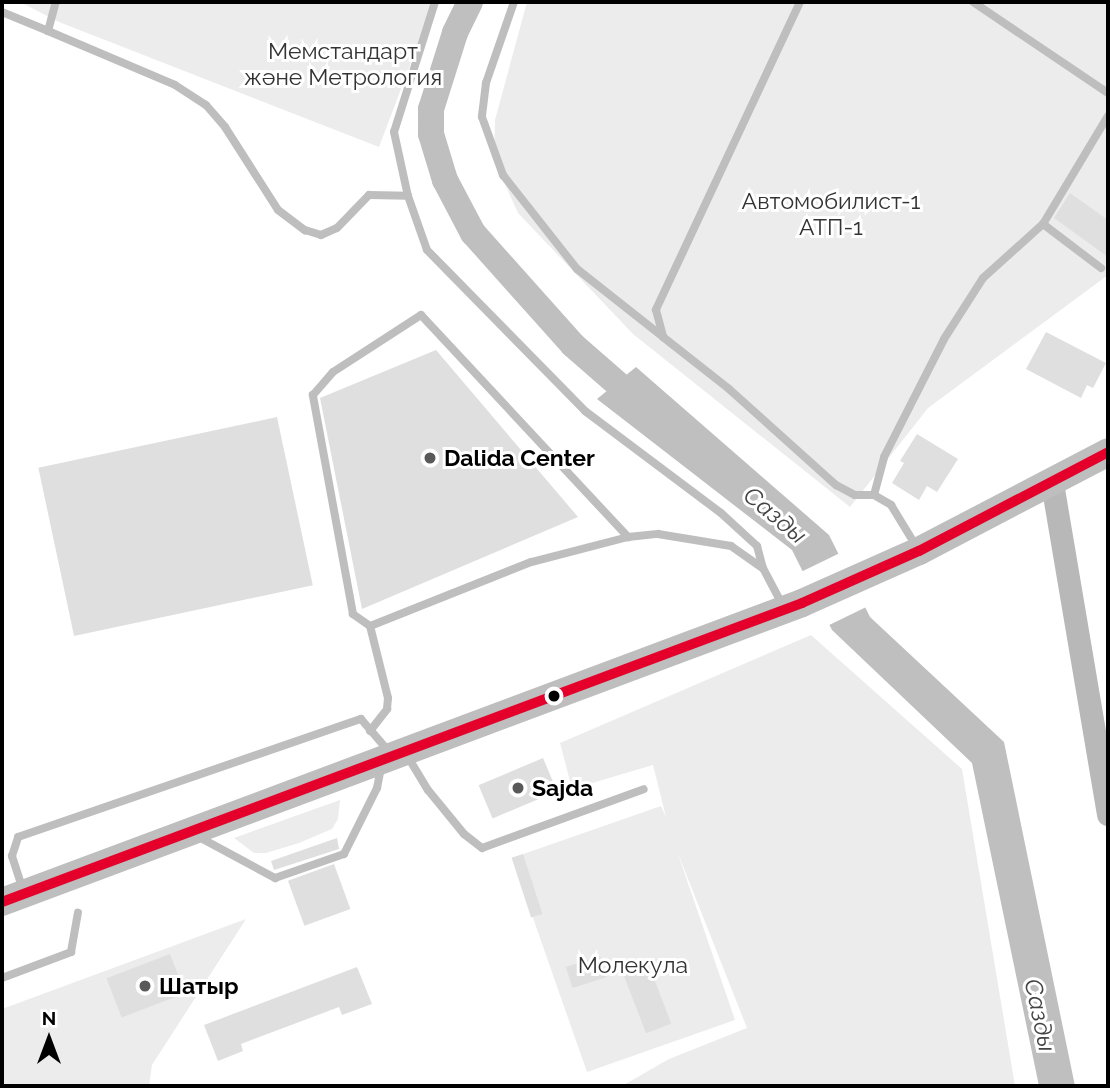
<!DOCTYPE html>
<html>
<head>
<meta charset="utf-8">
<style>
  body { margin:0 }
  #map { position:relative; width:1110px; height:1088px; overflow:hidden; background:#fff; font-family:Raleway,sans-serif }
  div>[style] { position:absolute }
  .green>* { inset:0; background:#ececec }
  .water>* { inset:0; background:#bfbfbf }
  .pier>* { inset:0; background:#fff; transform-origin:0 0 }
  .river>* { height:26px; margin:-13px; padding:0 13px; transform-origin:13px; border-radius:13px; background:#bfbfbf }
  .building>* { inset:0; background:#dfdfdf; transform-origin:0 0 }
  .service>* { height:8px; margin:-4px; padding:0 4px; transform-origin:4px; border-radius:4px; background:#bebebe }
  .secondary>* { height:23px; margin:-11.5px; padding:0 11.5px; transform-origin:11.5px; border-radius:11.5px; background:#b8b8b8 }
  .trunk>* { height:28px; margin:-14px; padding:0 14px; transform-origin:14px; border-radius:14px; background:#bebebe }
  .bus-1>* { height:10px; margin:-5px; padding:0 5px; transform-origin:5px; border-radius:5px; background:#e4002b }
  .dots>* { width:19px; height:19px; translate:-50% -50%; box-sizing:border-box; border:4px solid #fff; border-radius:50% }
  span { translate:-50% -50%; white-space:nowrap; text-align:center; line-height:1.15; -webkit-text-stroke:6px #fff; paint-order:stroke }
  .park-label { font-size:23px; color:#333 }
  .poi-label { font-size:23px; color:#000; font-weight:700 }
  .left { translate:0 -50%; text-align:left }
  .water-label { font-size:24px; color:#444; font-style:italic }
  .frame { position:absolute; inset:0; border:4px solid #000; pointer-events:none }
  .north { position:absolute; left:14px; top:1004px; width:70px; height:70px; -webkit-text-stroke:5px #fff; paint-order:stroke; rotate:0deg; font-size:19px; font-weight:700; line-height:28px; text-align:center; color:#000 }
  .north::after { content:''; display:block; margin:auto; width:24px; height:32px; background:#000; clip-path:polygon(50% 0,100% 100%,50% 72%,0 100%) }
</style>
</head>
<body>
<div id="map">
  <div class="green">
    <i style="clip-path:polygon(20px 2px,434px 2px,379px 147px,59px 22px)"></i>
    <i style="clip-path:polygon(527px 2px,1108px 2px,1108px 275px,928px 408px,850px 507px,633px 334px,518px 213px,494px 160px,495px 120px)"></i>
    <i style="clip-path:polygon(811px 635px,962px 769px,1015px 1086px,622px 1086px,669px 1059px,747px 1028px,677px 851px,735px 1020px,587px 1072px,512px 858px,661px 806px,666px 817px,653px 765px,572px 789px,560px 743px)"></i>
    <i style="clip-path:polygon(340px 800px,338px 819px,332px 829px,299px 843px,266px 853px,254px 853px,234px 838px)"></i>
    <i style="clip-path:polygon(246px 919px,152px 1065px,149px 1086px,2px 1086px,2px 1009px)"></i>
  </div>
  <div class="water">
    <i style="clip-path:polygon(636px 367px,829px 535px,870px 617px,1004px 742px,1075px 1086px,1039px 1086px,972px 763px,832px 630px,792px 550px,597px 399px)"></i>
  </div>
  <div class="pier">
    <i style="left:842px;top:552px;width:60px;height:48px;rotate:64deg"></i>
  </div>
  <div class="river">
    <i style="left:470px;top:2px;width:34px;rotate:116deg"></i>
    <i style="left:455px;top:33px;width:80px;rotate:107.5deg"></i>
    <i style="left:431px;top:109px;width:25px;rotate:90deg"></i>
    <i style="left:431px;top:134px;width:48px;rotate:73.1deg"></i>
    <i style="left:445px;top:180px;width:60px;rotate:62.2deg"></i>
    <i style="left:473px;top:233px;width:150px;rotate:48.2deg"></i>
    <i style="left:573px;top:345px;width:94px;rotate:41.1deg"></i>
  </div>
  <div class="building">
    <i style="clip-path:polygon(1070px 193px,1108px 220px,1108px 257px,1054px 218px)"></i>
    <i style="clip-path:polygon(1046px 332px,1106px 363px,1093px 388px,1087px 385px,1081px 398px,1026px 369px)"></i>
    <i style="clip-path:polygon(436px 350px,578px 517px,362px 609px,320px 398px)"></i>
    <i style="left:277px;top:417px;width:172px;height:244px;rotate:78deg"></i>
    <i style="clip-path:polygon(917px 434px,958px 459px,937px 492px,927px 486px,919px 500px,892px 483px,904px 463px,900px 461px)"></i>
    <i style="left:543px;top:758px;width:36px;height:70px;rotate:67deg"></i>
    <i style="clip-path:polygon(337px 838px,339px 849px,274px 870px,271px 861px)"></i>
    <i style="left:523px;top:854px;width:63px;height:12px;rotate:72deg"></i>
    <i style="left:334px;top:864px;width:48px;height:49px;rotate:70deg"></i>
    <i style="left:170px;top:954px;width:42px;height:68px;rotate:69deg"></i>
    <i style="left:600px;top:956px;width:22px;height:36px;rotate:72deg"></i>
    <i style="left:648px;top:963px;width:65px;height:27px;rotate:69deg"></i>
    <i style="clip-path:polygon(357px 967px,372px 1004px,342px 1015px,339px 1007px,241px 1044px,243px 1051px,218px 1061px,204px 1025px)"></i>
  </div>
  <div class="service">
    <i style="left:435px;top:2px;width:136px;rotate:107.5deg"></i>
    <i style="left:394px;top:132px;width:66px;rotate:77.7deg"></i>
    <i style="left:408px;top:196px;width:57px;rotate:70.6deg"></i>
    <i style="left:427px;top:250px;width:226px;rotate:45.5deg"></i>
    <i style="left:585px;top:411px;width:170px;rotate:36.9deg"></i>
    <i style="left:721px;top:513px;width:49px;rotate:42.5deg"></i>
    <i style="left:757px;top:546px;width:23px;rotate:75deg"></i>
    <i style="left:514px;top:2px;width:86px;rotate:109.1deg"></i>
    <i style="left:486px;top:83px;width:34px;rotate:97deg"></i>
    <i style="left:482px;top:117px;width:62px;rotate:70.1deg"></i>
    <i style="left:503px;top:175px;width:120px;rotate:51.8deg"></i>
    <i style="left:577px;top:269px;width:110px;rotate:38.3deg"></i>
    <i style="left:800px;top:2px;width:340px;rotate:115.1deg"></i>
    <i style="left:656px;top:310px;width:28px;rotate:75deg"></i>
    <i style="left:663px;top:337px;width:84px;rotate:38.2deg"></i>
    <i style="left:729px;top:389px;width:144px;rotate:41.9deg"></i>
    <i style="left:836px;top:485px;width:21px;rotate:28deg"></i>
    <i style="left:855px;top:495px;width:19px"></i>
    <i style="left:874px;top:495px;width:20px;rotate:30deg"></i>
    <i style="left:891px;top:505px;width:48px;rotate:58.6deg"></i>
    <i style="left:973px;top:2px;width:163px;rotate:34deg"></i>
    <i style="left:2px;top:12px;width:50px;rotate:22.4deg"></i>
    <i style="left:48px;top:31px;width:30px;rotate:-75deg"></i>
    <i style="left:48px;top:31px;width:138px;rotate:23deg"></i>
    <i style="left:175px;top:85px;width:37px;rotate:33deg"></i>
    <i style="left:206px;top:105px;width:29px;rotate:49deg"></i>
    <i style="left:225px;top:127px;width:98px;rotate:57.4deg"></i>
    <i style="left:278px;top:210px;width:34px;rotate:37deg"></i>
    <i style="left:305px;top:230px;width:17px;rotate:17deg"></i>
    <i style="left:321px;top:235px;width:17px;rotate:-24deg"></i>
    <i style="left:337px;top:228px;width:46px;rotate:-45.9deg"></i>
    <i style="left:369px;top:195px;width:39px;rotate:1deg"></i>
    <i style="left:1043px;top:224px;width:73px;rotate:37.2deg"></i>
    <i style="left:874px;top:495px;width:39px;rotate:-75deg"></i>
    <i style="left:884px;top:457px;width:132px;rotate:-63deg"></i>
    <i style="left:944px;top:339px;width:72px;rotate:-57.4deg"></i>
    <i style="left:983px;top:278px;width:81px;rotate:-42deg"></i>
    <i style="left:1043px;top:224px;width:126px;rotate:-59deg"></i>
    <i style="left:628px;top:537px;width:30px;rotate:-6deg"></i>
    <i style="left:658px;top:534px;width:74px;rotate:9.3deg"></i>
    <i style="left:731px;top:546px;width:39px;rotate:35deg"></i>
    <i style="left:763px;top:568px;width:43px;rotate:62.2deg"></i>
    <i style="left:370px;top:731px;width:28px;rotate:-52deg"></i>
    <i style="left:387px;top:709px;width:11px;rotate:-85deg"></i>
    <i style="left:388px;top:698px;width:74px;rotate:-104deg"></i>
    <i style="left:370px;top:626px;width:21px;rotate:-145deg"></i>
    <i style="left:353px;top:614px;width:223px;rotate:-100.4deg"></i>
    <i style="left:313px;top:395px;width:30px;rotate:-49deg"></i>
    <i style="left:333px;top:372px;width:105px;rotate:-32.9deg"></i>
    <i style="left:421px;top:315px;width:304px;rotate:47deg"></i>
    <i style="left:628px;top:537px;width:100px;rotate:165.5deg"></i>
    <i style="left:531px;top:562px;width:173px;rotate:158.3deg"></i>
    <i style="left:408px;top:757px;width:39px;rotate:59deg"></i>
    <i style="left:428px;top:790px;width:57px;rotate:50.7deg"></i>
    <i style="left:464px;top:834px;width:23px;rotate:38deg"></i>
    <i style="left:482px;top:848px;width:172px;rotate:-20deg"></i>
    <i style="left:197px;top:836px;width:89px;rotate:28.3deg"></i>
    <i style="left:275px;top:878px;width:73px;rotate:-19.2deg"></i>
    <i style="left:344px;top:854px;width:74px;rotate:-63.4deg"></i>
    <i style="left:377px;top:788px;width:21px;rotate:-79deg"></i>
    <i style="left:23px;top:890px;width:36px;rotate:-108deg"></i>
    <i style="left:12px;top:856px;width:20px;rotate:-72deg"></i>
    <i style="left:18px;top:837px;width:363px;rotate:-19deg"></i>
    <i style="left:361px;top:719px;width:45px;rotate:49.5deg"></i>
    <i style="left:2px;top:978px;width:74px;rotate:-20.6deg"></i>
    <i style="left:71px;top:952px;width:40px;rotate:-80deg"></i>
  </div>
  <div class="secondary">
    <i style="left:1052px;top:483px;width:336px;rotate:80.4deg"></i>
  </div>
  <div class="trunk">
    <i style="left:2px;top:902px;width:854px;rotate:-20.49deg"></i>
    <i style="left:802px;top:603px;width:128px;rotate:-24deg"></i>
    <i style="left:919px;top:551px;width:213px;rotate:-27.6deg"></i>
  </div>
  <div class="bus-1">
    <i style="left:2px;top:902px;width:854px;rotate:-20.49deg"></i>
    <i style="left:802px;top:603px;width:128px;rotate:-24deg"></i>
    <i style="left:919px;top:551px;width:213px;rotate:-27.6deg"></i>
  </div>
  <div class="dots">
    <i style="left:430px;top:458px;background:#595959"></i>
    <i style="left:554px;top:696px;background:#000"></i>
    <i style="left:518px;top:788px;background:#595959"></i>
    <i style="left:145px;top:986px;background:#595959"></i>
  </div>
  <div class="park-label">
    <span style="left:343px;top:64px">Мемстандарт<br>және Метрология</span>
    <span style="left:831px;top:214px">Автомобилист-1<br>АТП-1</span>
    <span style="left:633px;top:965px">Молекула</span>
  </div>
  <div class="poi-label">
    <span class="left" style="left:444px;top:458px">Dalida Center</span>
    <span class="left" style="left:532px;top:788px">Sajda</span>
    <span class="left" style="left:159px;top:986px">Шатыр</span>
  </div>
  <div class="water-label">
    <span style="left:775px;top:515px;rotate:40deg">Сазды</span>
    <span style="left:1040px;top:1015px;rotate:78deg">Сазды</span>
  </div>
  <div class="frame"></div>
  <div class="north">N</div>
</div>
</body>
</html>
